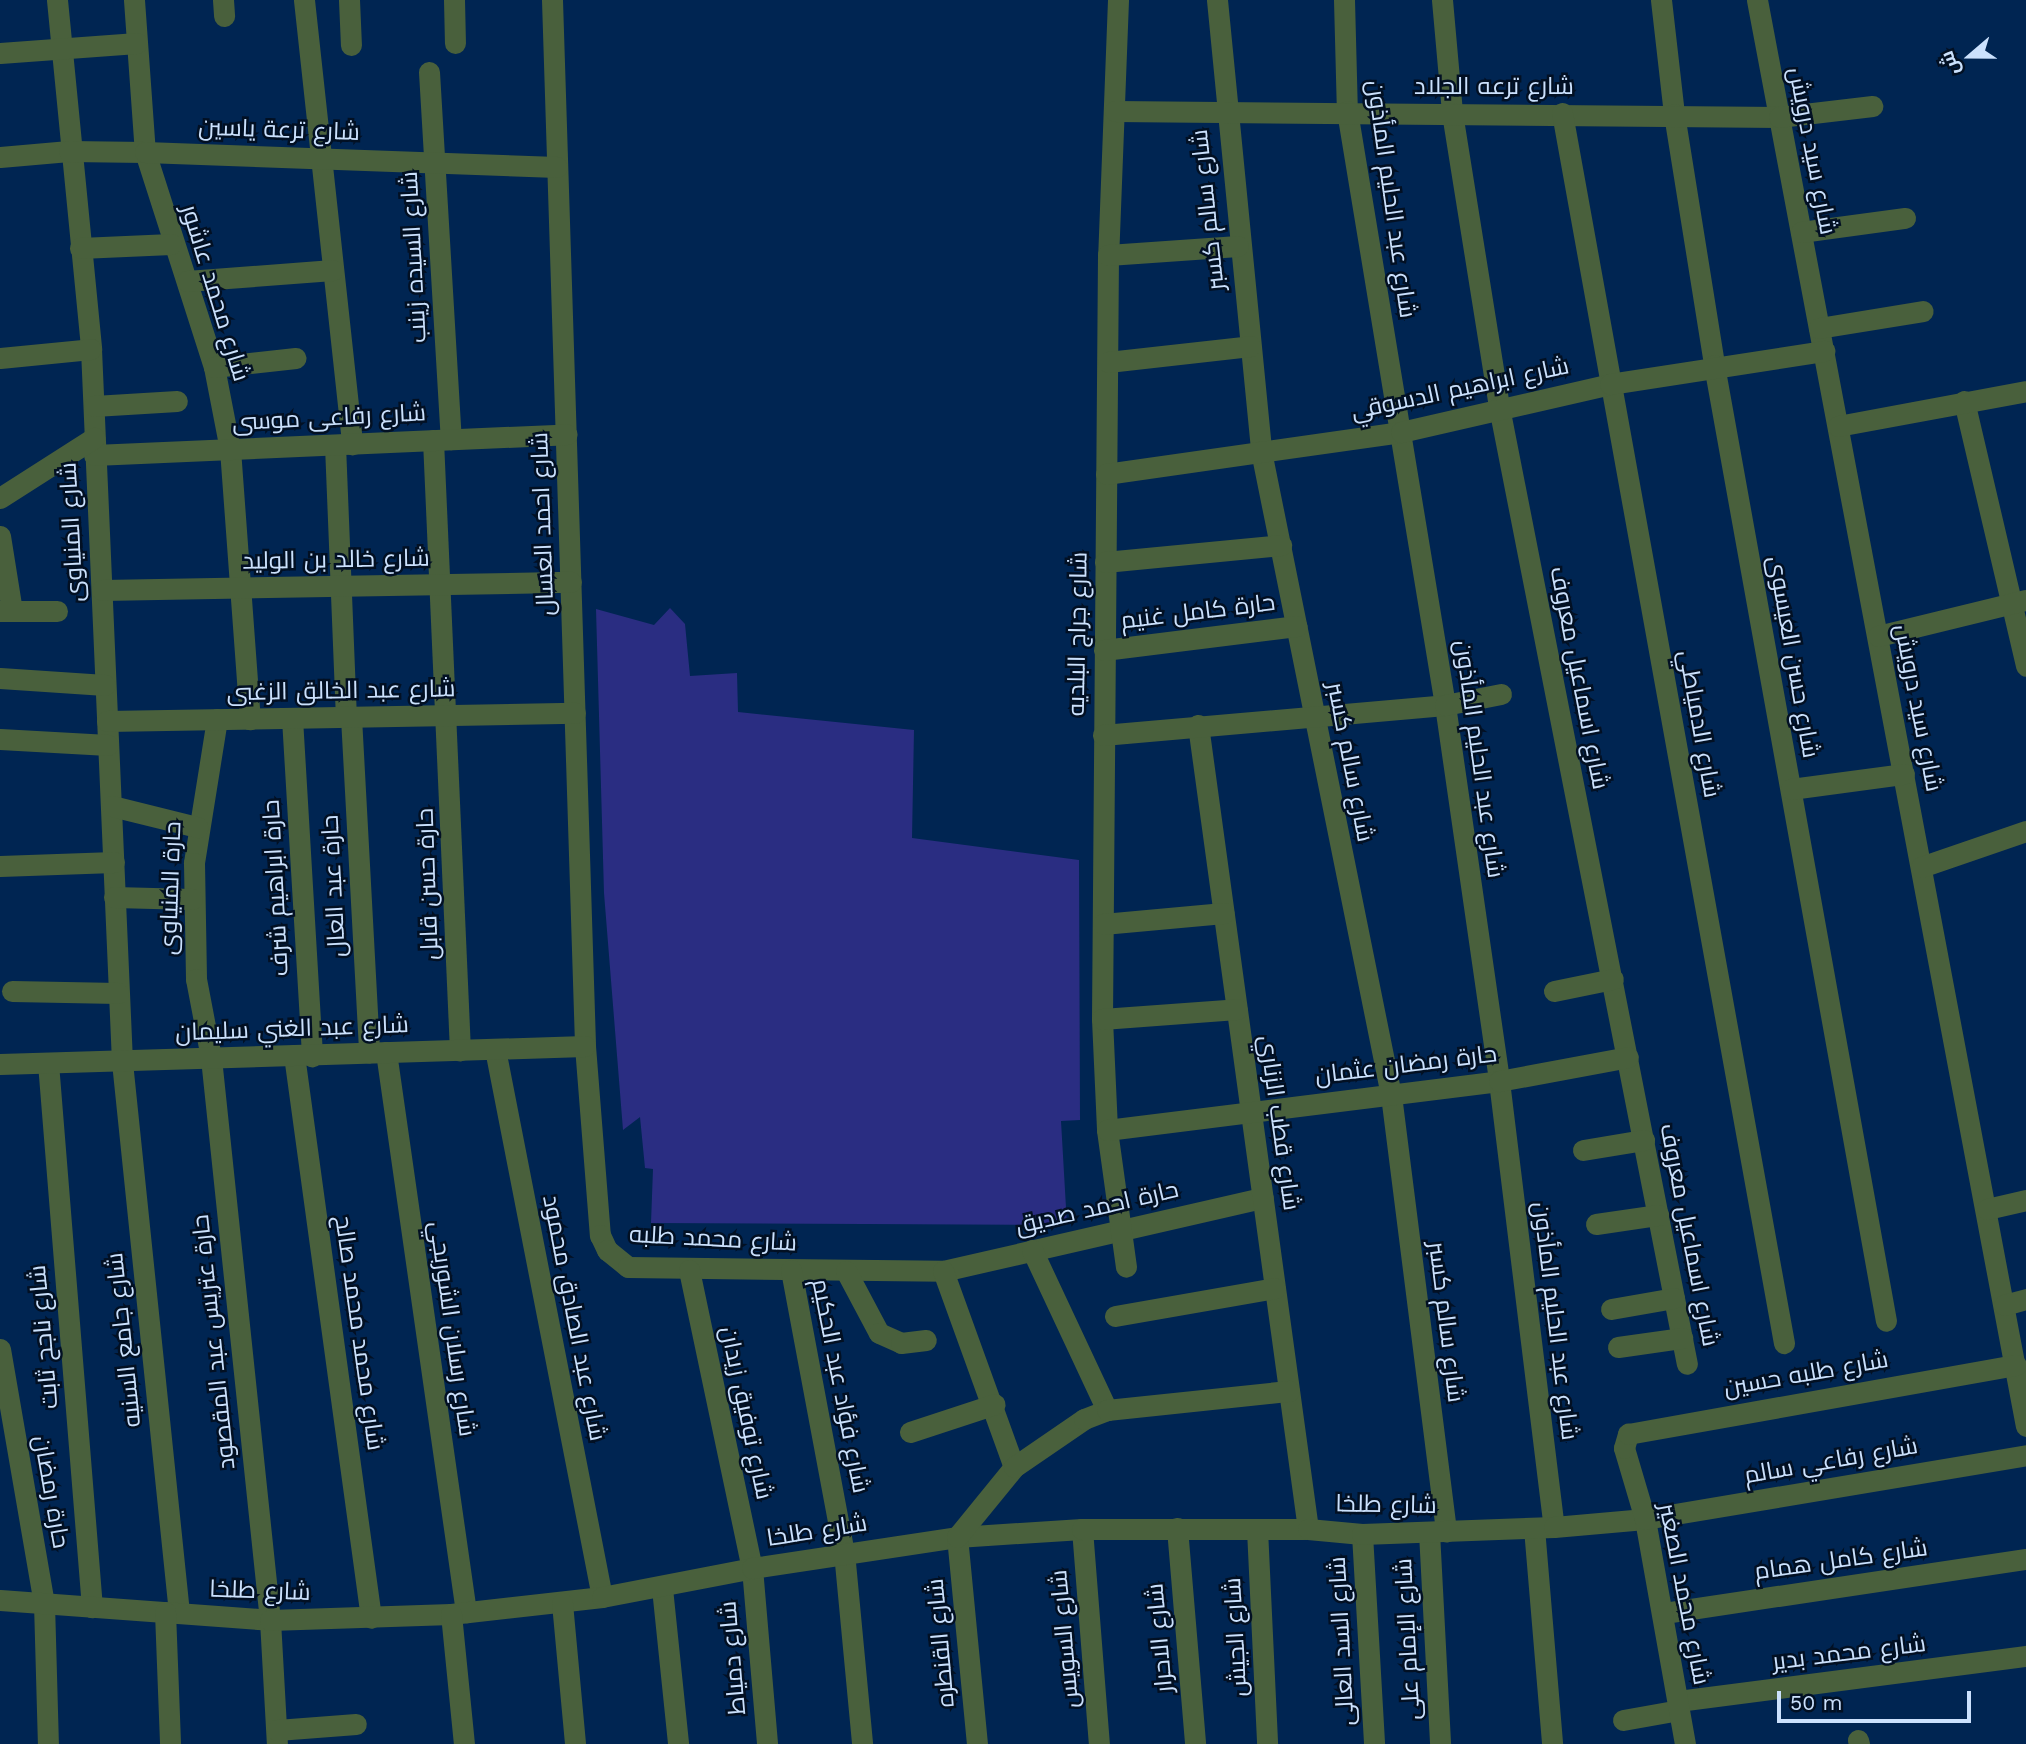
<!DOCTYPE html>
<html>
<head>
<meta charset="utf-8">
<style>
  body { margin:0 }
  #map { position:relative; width:2026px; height:1744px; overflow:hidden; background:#002552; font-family:"Work Sans",Cairo,sans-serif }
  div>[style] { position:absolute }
  .building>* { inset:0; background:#2a2d82 }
  .street>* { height:21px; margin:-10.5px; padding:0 10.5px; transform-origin:10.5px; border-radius:10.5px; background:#49603c }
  span { translate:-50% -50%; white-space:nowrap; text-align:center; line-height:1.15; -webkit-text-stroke:5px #021023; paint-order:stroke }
  .street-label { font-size:24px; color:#cbe1fd }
  .north { position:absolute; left:1935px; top:21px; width:70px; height:70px; -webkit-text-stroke:5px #021023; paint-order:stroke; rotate:250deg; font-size:19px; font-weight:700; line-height:28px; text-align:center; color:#cbe1fd }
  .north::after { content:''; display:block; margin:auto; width:24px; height:32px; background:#cbe1fd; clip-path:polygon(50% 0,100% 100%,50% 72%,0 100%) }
  .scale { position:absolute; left:1777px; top:1691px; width:194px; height:32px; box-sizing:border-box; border:4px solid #cbe1fd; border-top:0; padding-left:9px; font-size:21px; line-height:24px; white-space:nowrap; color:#cbe1fd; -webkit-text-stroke:5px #021023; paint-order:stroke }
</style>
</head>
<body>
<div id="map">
  <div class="building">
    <i style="clip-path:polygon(670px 608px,685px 624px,690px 676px,737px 673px,738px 712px,914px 730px,912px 838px,1079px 860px,1080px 1120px,1061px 1121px,1067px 1225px,651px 1223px,653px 1169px,645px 1168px,640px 1117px,623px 1130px,604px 893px,596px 609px,654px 625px)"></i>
  </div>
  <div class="street">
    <i style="left:57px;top:0;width:351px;rotate:84.4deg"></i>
    <i style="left:91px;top:349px;width:714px;rotate:87.51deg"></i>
    <i style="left:122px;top:1062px;width:554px;rotate:84.09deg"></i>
    <i style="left:134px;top:0;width:152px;rotate:85.9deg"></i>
    <i style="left:145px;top:152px;width:226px;rotate:72.2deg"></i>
    <i style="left:214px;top:367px;width:84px;rotate:79deg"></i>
    <i style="left:230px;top:449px;width:271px;rotate:85.8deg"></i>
    <i style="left:223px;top:0;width:16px;rotate:86deg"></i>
    <i style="left:304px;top:0;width:447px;rotate:83.8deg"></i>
    <i style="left:349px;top:0;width:45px;rotate:87.5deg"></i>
    <i style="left:454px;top:0;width:43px;rotate:88.7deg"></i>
    <i style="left:552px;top:0;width:1047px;rotate:88.19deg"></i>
    <i style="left:585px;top:1046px;width:190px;rotate:85.5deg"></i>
    <i style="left:600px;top:1235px;width:17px;rotate:65deg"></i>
    <i style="left:607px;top:1250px;width:27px;rotate:39deg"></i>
    <i style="left:628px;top:1267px;width:315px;rotate:0.7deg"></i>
    <i style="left:943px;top:1271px;width:328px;rotate:-12.9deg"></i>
    <i style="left:1118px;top:0;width:255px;rotate:92.2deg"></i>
    <i style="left:1108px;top:255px;width:764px;rotate:90.45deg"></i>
    <i style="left:1102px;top:1019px;width:111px;rotate:87.4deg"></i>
    <i style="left:1107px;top:1130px;width:138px;rotate:82.1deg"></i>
    <i style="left:1217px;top:0;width:453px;rotate:84.4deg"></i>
    <i style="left:1261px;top:451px;width:657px;rotate:78.59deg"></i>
    <i style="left:1391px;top:1095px;width:440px;rotate:82.8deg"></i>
    <i style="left:1344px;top:0;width:111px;rotate:88.5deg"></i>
    <i style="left:1347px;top:111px;width:602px;rotate:80.63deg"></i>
    <i style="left:1445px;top:705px;width:380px;rotate:81.8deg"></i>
    <i style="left:1499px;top:1081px;width:449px;rotate:83deg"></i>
    <i style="left:1442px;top:0;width:113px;rotate:84.9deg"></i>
    <i style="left:1452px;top:113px;width:298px;rotate:80.9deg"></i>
    <i style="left:1499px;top:407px;width:975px;rotate:78.89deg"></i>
    <i style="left:1661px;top:0;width:115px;rotate:83.5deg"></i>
    <i style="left:1674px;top:114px;width:254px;rotate:80.9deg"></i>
    <i style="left:1714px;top:365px;width:971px;rotate:79.8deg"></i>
    <i style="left:1757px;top:0;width:1451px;rotate:79.32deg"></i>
    <i style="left:0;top:53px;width:137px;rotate:-4.2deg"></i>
    <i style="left:429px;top:72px;width:368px;rotate:86.6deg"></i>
    <i style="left:1115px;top:111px;width:664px;rotate:0.52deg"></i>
    <i style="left:1779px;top:117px;width:94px;rotate:-6.7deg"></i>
    <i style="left:1562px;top:113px;width:1250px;rotate:79.77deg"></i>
    <i style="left:0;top:157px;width:69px;rotate:-5deg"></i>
    <i style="left:69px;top:151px;width:76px;rotate:0.8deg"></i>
    <i style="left:145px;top:152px;width:412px;rotate:2.1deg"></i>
    <i style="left:1801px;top:232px;width:105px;rotate:-7.7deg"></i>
    <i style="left:80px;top:248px;width:91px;rotate:-2.5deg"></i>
    <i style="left:1108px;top:255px;width:130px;rotate:-4deg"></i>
    <i style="left:187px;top:281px;width:146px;rotate:-4.3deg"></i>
    <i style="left:1819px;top:328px;width:105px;rotate:-9.3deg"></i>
    <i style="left:0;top:358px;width:91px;rotate:-5.6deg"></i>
    <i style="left:1108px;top:362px;width:143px;rotate:-6.4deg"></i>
    <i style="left:214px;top:367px;width:82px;rotate:-6.3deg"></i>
    <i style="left:1964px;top:401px;width:272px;rotate:76.8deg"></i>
    <i style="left:94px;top:406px;width:83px;rotate:-3.4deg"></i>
    <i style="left:1838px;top:426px;width:191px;rotate:-10.5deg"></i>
    <i style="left:433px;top:440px;width:611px;rotate:87.47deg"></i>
    <i style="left:335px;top:445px;width:272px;rotate:87.7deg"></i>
    <i style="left:94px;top:455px;width:473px;rotate:-2.5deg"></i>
    <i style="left:1106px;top:474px;width:298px;rotate:-8.1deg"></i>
    <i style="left:1401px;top:432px;width:214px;rotate:-12.9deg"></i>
    <i style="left:1610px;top:384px;width:217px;rotate:-8.8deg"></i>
    <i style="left:0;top:498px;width:112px;rotate:-32.6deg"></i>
    <i style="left:0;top:536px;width:76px;rotate:80.9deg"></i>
    <i style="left:1105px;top:562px;width:177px;rotate:-5.5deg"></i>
    <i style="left:102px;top:590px;width:469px;rotate:-1deg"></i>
    <i style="left:0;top:611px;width:57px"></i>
    <i style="left:1878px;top:636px;width:152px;rotate:-13.7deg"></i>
    <i style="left:1104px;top:650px;width:194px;rotate:-7.1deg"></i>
    <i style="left:0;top:678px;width:105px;rotate:3.8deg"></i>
    <i style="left:351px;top:717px;width:336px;rotate:86.9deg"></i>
    <i style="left:292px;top:718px;width:339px;rotate:86.6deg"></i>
    <i style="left:217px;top:719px;width:146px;rotate:99.1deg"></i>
    <i style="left:194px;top:863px;width:116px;rotate:89deg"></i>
    <i style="left:196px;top:979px;width:80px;rotate:79.2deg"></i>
    <i style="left:211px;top:1058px;width:565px;rotate:84.01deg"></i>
    <i style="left:270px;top:1620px;width:124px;rotate:86.8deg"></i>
    <i style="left:107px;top:721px;width:468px;rotate:-1deg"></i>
    <i style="left:1198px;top:725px;width:811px;rotate:82.21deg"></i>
    <i style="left:1103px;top:735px;width:343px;rotate:-5deg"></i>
    <i style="left:1445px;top:705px;width:57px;rotate:-11.1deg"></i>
    <i style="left:0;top:739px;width:108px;rotate:3.2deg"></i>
    <i style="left:1791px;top:789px;width:114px;rotate:-7.6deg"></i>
    <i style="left:112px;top:806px;width:88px;rotate:13.9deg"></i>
    <i style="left:0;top:866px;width:114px;rotate:-2deg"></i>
    <i style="left:1921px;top:867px;width:111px;rotate:-18.9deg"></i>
    <i style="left:114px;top:897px;width:78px;rotate:1.5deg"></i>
    <i style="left:1103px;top:924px;width:121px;rotate:-5.2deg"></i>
    <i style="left:12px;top:991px;width:106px;rotate:1.1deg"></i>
    <i style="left:1554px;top:991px;width:60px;rotate:-11.5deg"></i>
    <i style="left:1102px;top:1019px;width:135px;rotate:-4.2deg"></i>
    <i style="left:495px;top:1049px;width:558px;rotate:78.95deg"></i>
    <i style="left:386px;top:1052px;width:566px;rotate:81.87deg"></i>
    <i style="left:294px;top:1055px;width:568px;rotate:82.21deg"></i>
    <i style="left:48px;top:1063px;width:546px;rotate:85.38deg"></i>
    <i style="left:0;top:1064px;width:585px;rotate:-1.76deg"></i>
    <i style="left:1107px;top:1130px;width:395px;rotate:-7.1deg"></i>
    <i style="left:1499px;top:1081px;width:131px;rotate:-10.5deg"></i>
    <i style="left:1583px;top:1150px;width:62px;rotate:-9.3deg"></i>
    <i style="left:1987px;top:1209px;width:40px;rotate:-13deg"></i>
    <i style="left:1596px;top:1224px;width:63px;rotate:-8.3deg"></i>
    <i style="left:1032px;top:1250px;width:177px;rotate:64.9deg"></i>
    <i style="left:689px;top:1270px;width:305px;rotate:78.1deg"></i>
    <i style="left:752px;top:1568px;width:177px;rotate:85.1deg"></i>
    <i style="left:791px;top:1270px;width:287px;rotate:79.4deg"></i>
    <i style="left:844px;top:1552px;width:193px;rotate:84.6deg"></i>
    <i style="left:846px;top:1271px;width:70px;rotate:62deg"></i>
    <i style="left:879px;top:1333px;width:24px;rotate:24deg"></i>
    <i style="left:901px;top:1343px;width:25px;rotate:-7deg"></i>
    <i style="left:943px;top:1271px;width:208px;rotate:70.1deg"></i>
    <i style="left:2004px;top:1305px;width:23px;rotate:-15deg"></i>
    <i style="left:1611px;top:1309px;width:64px;rotate:-9.9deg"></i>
    <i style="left:1115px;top:1316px;width:162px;rotate:-9.9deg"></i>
    <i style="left:1618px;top:1347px;width:65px;rotate:-8deg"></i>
    <i style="left:0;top:1349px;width:258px;rotate:80.2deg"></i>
    <i style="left:44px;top:1603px;width:141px;rotate:88.4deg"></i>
    <i style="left:910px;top:1432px;width:89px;rotate:-18.2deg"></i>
    <i style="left:1177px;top:1528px;width:217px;rotate:85.2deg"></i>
    <i style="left:1534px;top:1528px;width:217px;rotate:85.2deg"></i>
    <i style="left:1082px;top:1529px;width:216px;rotate:85.5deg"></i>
    <i style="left:1257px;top:1529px;width:215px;rotate:87.3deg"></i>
    <i style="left:1429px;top:1532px;width:212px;rotate:87deg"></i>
    <i style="left:1362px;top:1534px;width:210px;rotate:86.7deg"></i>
    <i style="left:662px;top:1588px;width:157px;rotate:84.1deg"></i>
    <i style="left:0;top:1600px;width:271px;rotate:4.2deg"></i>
    <i style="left:270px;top:1620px;width:181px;rotate:-1.9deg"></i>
    <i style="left:451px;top:1614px;width:152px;rotate:-6.4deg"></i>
    <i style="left:602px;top:1597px;width:153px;rotate:-10.9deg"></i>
    <i style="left:752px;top:1568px;width:207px;rotate:-8.6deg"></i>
    <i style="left:957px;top:1537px;width:125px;rotate:-3.7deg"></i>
    <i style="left:1082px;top:1529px;width:226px"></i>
    <i style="left:1308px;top:1529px;width:54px;rotate:5.3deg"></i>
    <i style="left:1362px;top:1534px;width:192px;rotate:-2.1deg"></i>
    <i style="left:1554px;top:1527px;width:91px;rotate:-5deg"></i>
    <i style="left:1645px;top:1519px;width:386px;rotate:-9.5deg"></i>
    <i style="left:562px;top:1603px;width:142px;rotate:84.7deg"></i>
    <i style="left:165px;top:1612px;width:132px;rotate:87.8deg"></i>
    <i style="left:1664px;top:1613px;width:366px;rotate:-8.5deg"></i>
    <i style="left:451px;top:1614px;width:131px;rotate:84.3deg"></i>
    <i style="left:1678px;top:1701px;width:351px;rotate:-7.4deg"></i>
    <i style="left:1623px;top:1720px;width:57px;rotate:-10.1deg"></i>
    <i style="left:277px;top:1730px;width:79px;rotate:-4.3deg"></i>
    <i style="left:1858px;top:1740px;width:4px;rotate:76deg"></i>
    <i style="left:977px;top:1744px;width:208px;rotate:-95.5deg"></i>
    <i style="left:957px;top:1537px;width:90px;rotate:-50.8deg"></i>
    <i style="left:1014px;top:1467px;width:85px;rotate:-34.4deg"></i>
    <i style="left:1084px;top:1419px;width:25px;rotate:-21deg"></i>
    <i style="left:1107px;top:1410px;width:183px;rotate:-6deg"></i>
    <i style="left:1685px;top:1744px;width:229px;rotate:-100.1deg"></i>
    <i style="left:1645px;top:1519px;width:74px;rotate:-106.5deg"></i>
    <i style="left:1624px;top:1448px;width:15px;rotate:-74deg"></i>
    <i style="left:1628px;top:1434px;width:394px;rotate:-10.1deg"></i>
  </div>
  <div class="street-label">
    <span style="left:1494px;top:87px">شارع ترعه الجلاد</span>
    <span style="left:279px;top:130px;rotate:2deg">شارع ترعة ياسين</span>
    <span style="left:1812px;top:151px;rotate:79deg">شارع سيد درويش</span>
    <span style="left:1391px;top:199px;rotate:82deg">شارع عبد الحليم المأذون</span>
    <span style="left:1208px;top:210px;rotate:-96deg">شارع سالم كسبر</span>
    <span style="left:414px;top:257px;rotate:-93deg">شارع السيده زينب</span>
    <span style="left:215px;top:293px;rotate:73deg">شارع محمد عاشور</span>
    <span style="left:1460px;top:389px;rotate:-12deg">شارع ابراهيم الدسوقي</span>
    <span style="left:329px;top:418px;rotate:-3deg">شارع رفاعى موسى</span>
    <span style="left:543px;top:524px;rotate:-92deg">شارع احمد العسال</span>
    <span style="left:72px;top:532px;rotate:-93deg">شارع المنياوى</span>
    <span style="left:336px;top:560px;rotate:-1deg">شارع خالد بن الوليد</span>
    <span style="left:1198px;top:612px;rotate:-7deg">حارة كامل غنيم</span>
    <span style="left:1078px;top:634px;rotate:-89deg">شارع جراج البلديه</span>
    <span style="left:1793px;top:657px;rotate:80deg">شارع حسن العيسوى</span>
    <span style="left:1579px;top:678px;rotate:79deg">شارع اسماعيل معروف</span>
    <span style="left:341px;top:691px;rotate:-1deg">شارع عبد الخالق الزغبى</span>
    <span style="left:1918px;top:708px;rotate:79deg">شارع سيد درويش</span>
    <span style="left:1699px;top:724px;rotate:80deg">شارع الدمياطي</span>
    <span style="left:1479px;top:759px;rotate:82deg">شارع عبد الحليم المأذون</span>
    <span style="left:1350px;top:762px;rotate:79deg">شارع سالم كسبر</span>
    <span style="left:428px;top:884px;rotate:-92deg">حارة حسن قابل</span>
    <span style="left:334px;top:886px;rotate:-93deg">حارة عبد العال</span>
    <span style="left:171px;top:888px;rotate:-88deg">حارة المنياوى</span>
    <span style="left:276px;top:888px;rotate:-93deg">حارة ابراهيم شرف</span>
    <span style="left:292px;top:1029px;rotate:-2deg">شارع عبد الغني سليمان</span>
    <span style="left:1406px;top:1065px;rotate:-7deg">حارة رمضان عثمان</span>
    <span style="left:1279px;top:1123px;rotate:82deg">شارع قطب الزناري</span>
    <span style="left:1097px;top:1208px;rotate:-13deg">حارة احمد صديق</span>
    <span style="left:1689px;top:1235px;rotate:79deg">شارع اسماعيل معروف</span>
    <span style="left:713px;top:1239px;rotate:3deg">شارع محمد طلبه</span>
    <span style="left:574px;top:1318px;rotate:79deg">شارع عبد الصادق محمود</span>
    <span style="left:1555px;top:1321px;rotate:83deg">شارع عبد الحليم المأذون</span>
    <span style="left:1446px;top:1322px;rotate:83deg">شارع سالم كسبر</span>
    <span style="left:452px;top:1329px;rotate:82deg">شارع رسلان الشوربجي</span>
    <span style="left:359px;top:1333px;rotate:82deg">شارع محمد محمد صالح</span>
    <span style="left:44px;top:1337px;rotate:-95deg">شارع ناجح ثابت</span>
    <span style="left:124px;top:1340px;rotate:-96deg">شارع جامع السنيه</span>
    <span style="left:214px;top:1342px;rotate:-96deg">حارة عتريس عبد المقصود</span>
    <span style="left:1806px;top:1374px;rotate:-10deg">شارع طلبه حسين</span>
    <span style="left:840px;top:1386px;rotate:79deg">شارع فؤاد عبد الحكيم</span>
    <span style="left:746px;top:1413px;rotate:78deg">شارع توفيق زيدان</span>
    <span style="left:1831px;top:1461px;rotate:-10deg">شارع رفاعي سالم</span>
    <span style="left:51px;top:1492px;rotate:80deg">حارة رمضان</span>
    <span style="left:1386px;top:1505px;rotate:1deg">شارع طلخا</span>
    <span style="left:817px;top:1531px;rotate:-9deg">شارع طلخا</span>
    <span style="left:1841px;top:1560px;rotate:-8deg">شارع كامل همام</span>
    <span style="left:260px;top:1591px;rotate:2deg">شارع طلخا</span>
    <span style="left:1684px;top:1594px;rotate:79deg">شارع محمد الصغير</span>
    <span style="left:1236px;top:1637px;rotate:-93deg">شارع الجيش</span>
    <span style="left:1160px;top:1638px;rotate:-95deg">شارع الاحرار</span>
    <span style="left:1065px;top:1639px;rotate:-95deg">شارع السويس</span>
    <span style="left:1408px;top:1639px;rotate:-93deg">شارع الإمام على</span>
    <span style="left:1342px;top:1641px;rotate:-93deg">شارع السد العالى</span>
    <span style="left:941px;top:1643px;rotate:-95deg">شارع القنطره</span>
    <span style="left:1849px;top:1653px;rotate:-7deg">شارع محمد بدير</span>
    <span style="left:733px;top:1658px;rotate:-95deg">شارع دمياط</span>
  </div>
  <div class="north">ش</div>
  <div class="scale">50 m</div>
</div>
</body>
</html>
